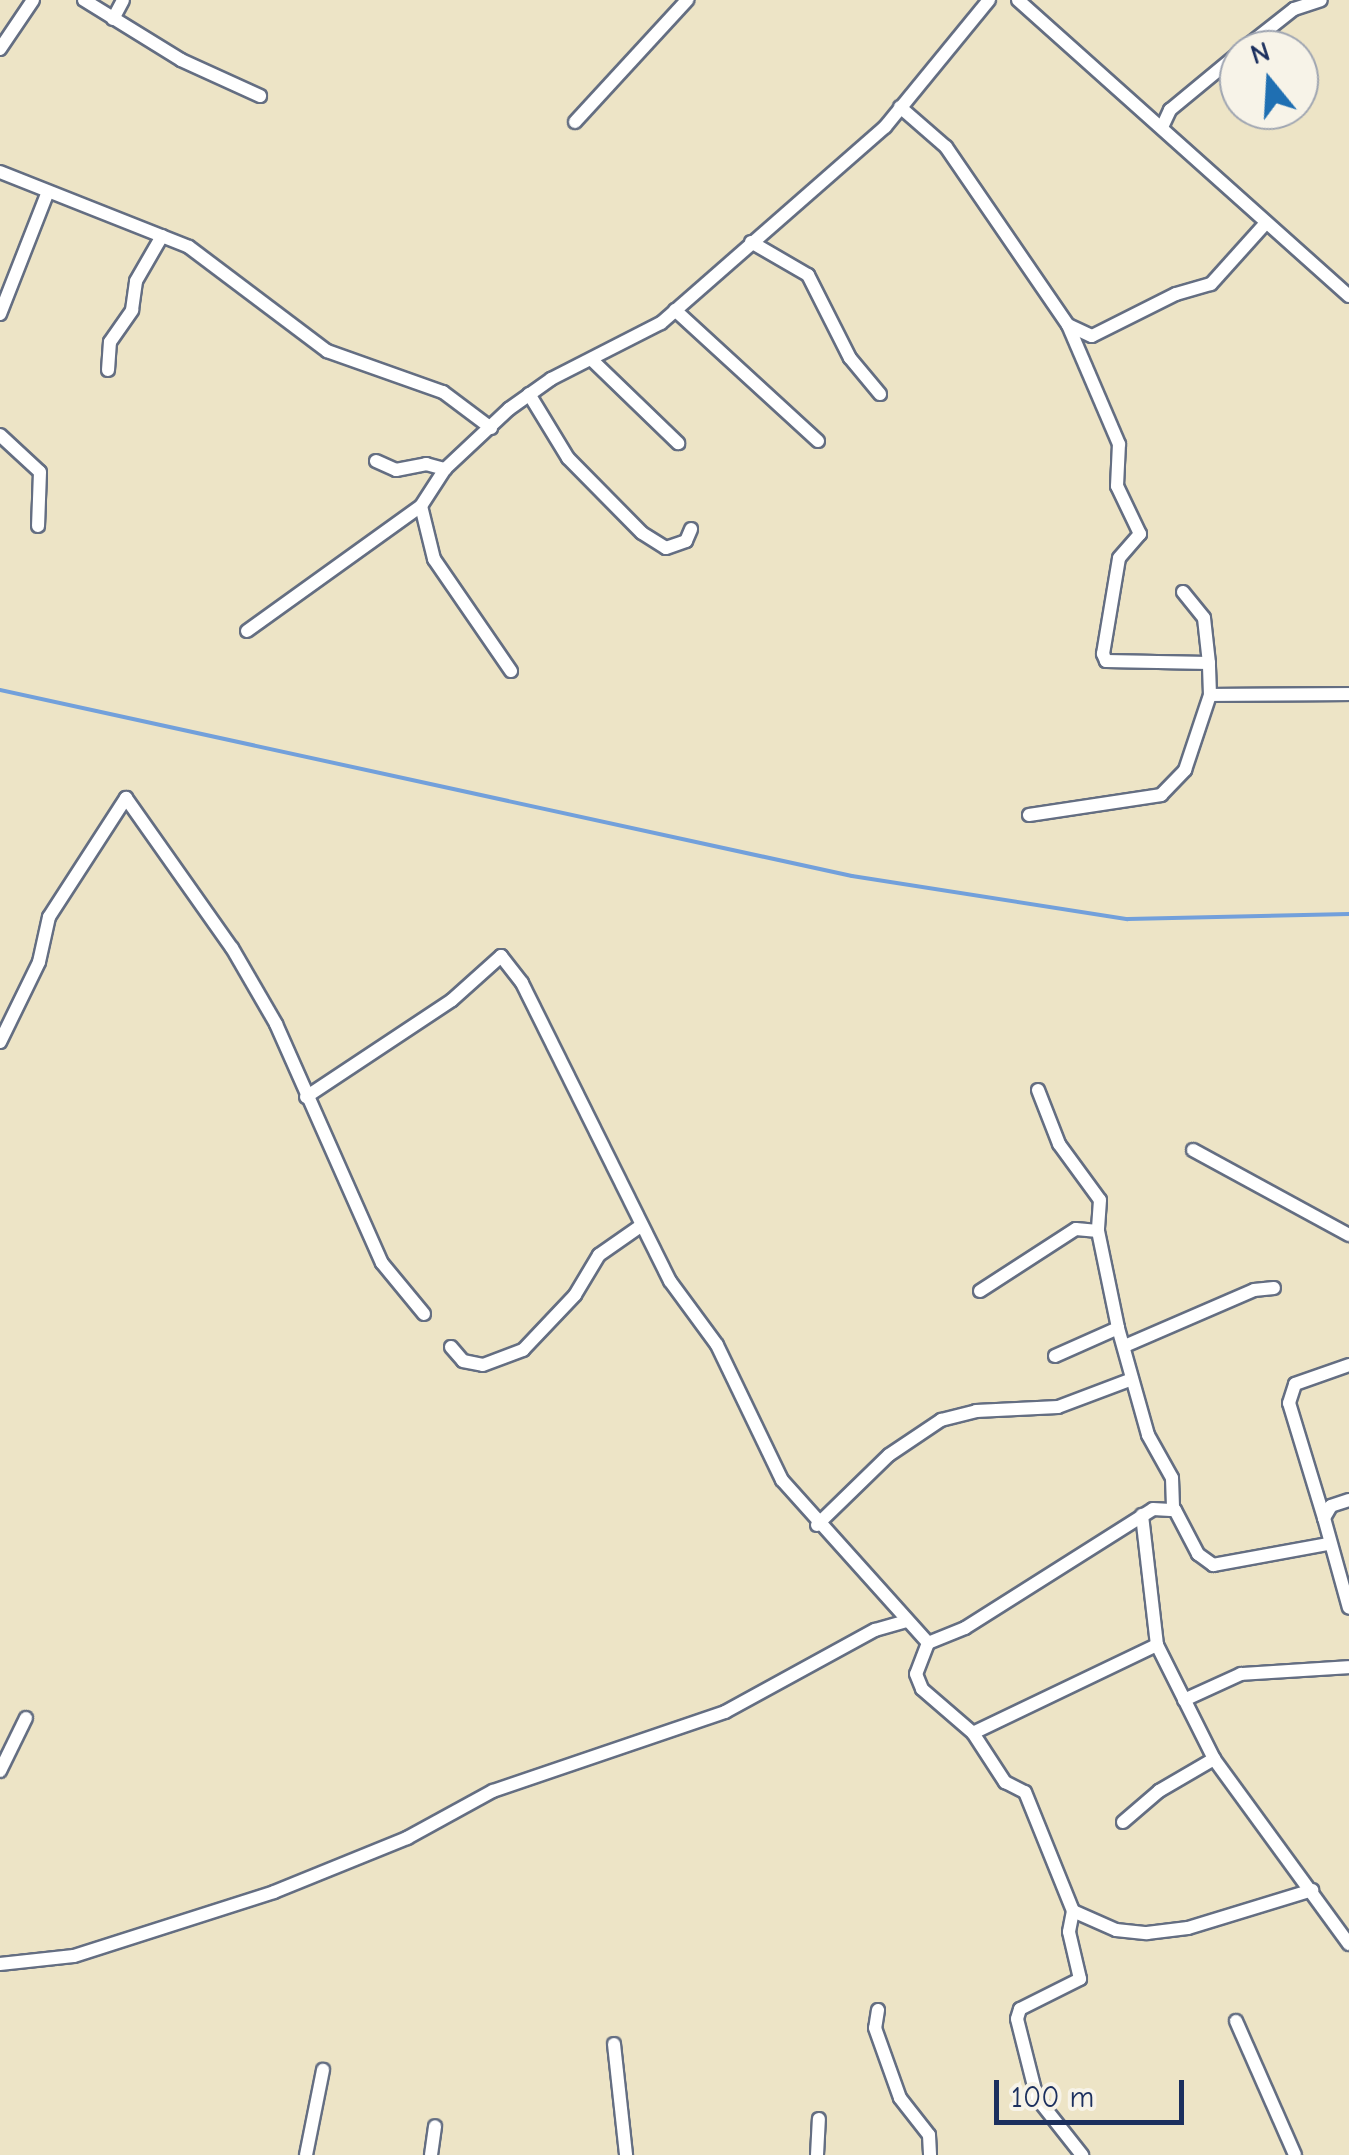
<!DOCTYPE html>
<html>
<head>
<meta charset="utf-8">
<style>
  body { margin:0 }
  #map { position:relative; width:1349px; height:2155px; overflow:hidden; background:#ede4c6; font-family:"Comic Neue",sans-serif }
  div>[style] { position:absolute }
  .stream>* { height:4px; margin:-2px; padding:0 2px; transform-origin:2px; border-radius:2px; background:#72a0db }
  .roads { filter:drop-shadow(2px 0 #646e82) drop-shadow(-2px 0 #646e82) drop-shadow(0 2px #646e82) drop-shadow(0 -2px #646e82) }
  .street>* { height:12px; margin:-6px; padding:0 6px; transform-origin:6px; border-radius:6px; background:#fff }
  span { translate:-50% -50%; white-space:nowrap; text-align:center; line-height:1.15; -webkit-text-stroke:10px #f7f3e8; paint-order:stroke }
  .north { position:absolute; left:1219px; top:30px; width:100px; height:100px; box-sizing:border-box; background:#f7f3e8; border:2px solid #9fa5b1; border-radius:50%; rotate:342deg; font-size:28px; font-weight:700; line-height:40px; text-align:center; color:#1b2f5e }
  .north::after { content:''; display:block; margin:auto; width:35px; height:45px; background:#1f6fb2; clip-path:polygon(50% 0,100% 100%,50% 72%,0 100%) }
  .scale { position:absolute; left:994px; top:2080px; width:190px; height:45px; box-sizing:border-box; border:5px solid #1b2f5e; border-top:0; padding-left:12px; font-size:30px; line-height:35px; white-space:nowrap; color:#1b2f5e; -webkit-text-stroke:8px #f7f3e8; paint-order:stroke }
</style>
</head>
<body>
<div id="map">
  <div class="stream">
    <i style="left:0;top:690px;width:872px;rotate:12.32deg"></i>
    <i style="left:852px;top:876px;width:279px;rotate:8.9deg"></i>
    <i style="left:1128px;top:919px;width:221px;rotate:-1.3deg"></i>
  </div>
  <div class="roads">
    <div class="street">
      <i style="left:84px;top:0;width:114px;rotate:31.7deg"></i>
      <i style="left:181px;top:60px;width:87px;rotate:24.5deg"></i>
      <i style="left:1018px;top:0;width:444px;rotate:41.8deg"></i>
      <i style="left:113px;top:19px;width:21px;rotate:-62deg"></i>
      <i style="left:0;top:49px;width:59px;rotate:-56deg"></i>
      <i style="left:1242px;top:50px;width:66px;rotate:-38.3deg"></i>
      <i style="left:1294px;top:9px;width:28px;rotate:-18deg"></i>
      <i style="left:900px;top:107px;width:61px;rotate:41deg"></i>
      <i style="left:946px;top:147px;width:216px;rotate:55.6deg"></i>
      <i style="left:1068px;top:325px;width:26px;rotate:25deg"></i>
      <i style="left:1092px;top:336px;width:94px;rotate:-26.6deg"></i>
      <i style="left:1176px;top:294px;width:36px;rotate:-16deg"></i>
      <i style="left:1211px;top:284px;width:82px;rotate:-48deg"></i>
      <i style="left:575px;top:122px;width:166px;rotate:-47.4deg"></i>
      <i style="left:1163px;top:125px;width:17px;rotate:-65deg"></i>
      <i style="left:1170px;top:110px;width:89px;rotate:-39.6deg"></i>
      <i style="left:0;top:172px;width:203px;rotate:21.6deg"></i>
      <i style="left:189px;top:247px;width:173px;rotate:37deg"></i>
      <i style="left:327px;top:351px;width:123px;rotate:19.5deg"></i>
      <i style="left:443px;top:392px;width:60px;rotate:36.9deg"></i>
      <i style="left:751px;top:242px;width:66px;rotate:30.1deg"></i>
      <i style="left:808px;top:275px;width:93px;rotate:63.2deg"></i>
      <i style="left:850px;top:358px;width:47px;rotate:50.2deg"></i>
      <i style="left:675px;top:310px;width:194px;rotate:42.5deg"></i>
      <i style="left:0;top:314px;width:129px;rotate:-68.6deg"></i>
      <i style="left:592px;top:360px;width:120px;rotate:44deg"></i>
      <i style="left:108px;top:370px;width:28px;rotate:-86deg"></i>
      <i style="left:110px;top:342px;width:39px;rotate:-55deg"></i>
      <i style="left:132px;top:310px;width:29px;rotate:-82deg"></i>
      <i style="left:136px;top:281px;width:52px;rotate:-60deg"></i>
      <i style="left:529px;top:394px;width:75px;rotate:58.6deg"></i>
      <i style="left:568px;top:458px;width:105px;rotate:45.4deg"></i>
      <i style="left:642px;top:533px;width:28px;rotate:32deg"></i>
      <i style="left:666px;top:548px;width:21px;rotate:-19deg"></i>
      <i style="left:686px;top:541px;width:13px;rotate:-67deg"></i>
      <i style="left:0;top:435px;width:54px;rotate:42.8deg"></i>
      <i style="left:40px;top:472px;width:54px;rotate:92.1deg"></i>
      <i style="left:376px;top:461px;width:22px;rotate:24deg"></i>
      <i style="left:396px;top:470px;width:31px;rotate:-11deg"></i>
      <i style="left:426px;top:464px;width:20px;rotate:15deg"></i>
      <i style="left:421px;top:506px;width:55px;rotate:76.2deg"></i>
      <i style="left:434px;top:559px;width:136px;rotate:55.5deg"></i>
      <i style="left:1183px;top:592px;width:33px;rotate:51deg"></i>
      <i style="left:1204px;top:618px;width:45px;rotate:83.7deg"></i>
      <i style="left:247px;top:631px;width:214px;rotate:-35.7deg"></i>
      <i style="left:421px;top:506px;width:44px;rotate:-57deg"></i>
      <i style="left:445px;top:469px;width:88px;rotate:-43.2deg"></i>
      <i style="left:509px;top:409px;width:52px;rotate:-35.5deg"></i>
      <i style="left:551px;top:379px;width:123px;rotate:-27deg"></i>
      <i style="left:661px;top:323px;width:298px;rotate:-41.2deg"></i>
      <i style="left:885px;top:127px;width:164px;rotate:-50.7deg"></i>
      <i style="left:1210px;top:695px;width:139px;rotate:-0.4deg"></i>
      <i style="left:1029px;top:815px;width:134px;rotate:-8.6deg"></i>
      <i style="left:1161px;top:795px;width:35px;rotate:-46deg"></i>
      <i style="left:1185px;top:770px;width:79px;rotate:-71.6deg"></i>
      <i style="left:1210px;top:695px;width:32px;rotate:-92deg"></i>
      <i style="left:1209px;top:663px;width:103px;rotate:-178.9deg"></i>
      <i style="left:1106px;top:661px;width:8px;rotate:-113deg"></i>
      <i style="left:1103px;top:654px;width:97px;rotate:-80.5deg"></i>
      <i style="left:1119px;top:558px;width:32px;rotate:-49deg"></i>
      <i style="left:1140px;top:534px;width:53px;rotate:-115.6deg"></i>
      <i style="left:1117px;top:486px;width:42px;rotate:-87.3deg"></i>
      <i style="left:1119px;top:444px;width:129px;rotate:-113.2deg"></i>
      <i style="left:0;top:1042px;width:89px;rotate:-64deg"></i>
      <i style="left:39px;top:962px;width:46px;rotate:-77.5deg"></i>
      <i style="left:49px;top:917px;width:142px;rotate:-57.1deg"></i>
      <i style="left:126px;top:798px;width:184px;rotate:54.8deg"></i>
      <i style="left:232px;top:948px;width:88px;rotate:59.9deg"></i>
      <i style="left:276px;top:1024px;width:261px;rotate:66.1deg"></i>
      <i style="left:382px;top:1263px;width:66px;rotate:50.5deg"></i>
      <i style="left:1038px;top:1090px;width:58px;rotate:68.7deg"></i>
      <i style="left:1059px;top:1144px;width:69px;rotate:53.8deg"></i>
      <i style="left:1100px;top:1200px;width:31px;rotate:94deg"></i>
      <i style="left:306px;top:1097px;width:175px;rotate:-33.6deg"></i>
      <i style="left:452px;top:1000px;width:66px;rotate:-41.9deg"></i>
      <i style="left:501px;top:956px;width:34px;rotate:52deg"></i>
      <i style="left:522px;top:983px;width:333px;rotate:63.6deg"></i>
      <i style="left:670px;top:1281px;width:79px;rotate:53.7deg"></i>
      <i style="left:717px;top:1345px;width:150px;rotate:64.3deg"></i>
      <i style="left:782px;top:1480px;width:219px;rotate:48.1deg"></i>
      <i style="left:928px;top:1643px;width:40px;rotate:-22deg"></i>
      <i style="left:965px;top:1628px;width:222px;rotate:-32.3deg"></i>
      <i style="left:1153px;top:1509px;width:22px;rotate:3deg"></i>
      <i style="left:1175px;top:1510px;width:50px;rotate:62.4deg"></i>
      <i style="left:1198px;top:1554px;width:19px;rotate:36deg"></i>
      <i style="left:1213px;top:1565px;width:116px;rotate:-10.4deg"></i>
      <i style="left:1193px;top:1150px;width:178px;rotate:28.6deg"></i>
      <i style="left:980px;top:1291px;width:114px;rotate:-32.9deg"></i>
      <i style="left:1076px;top:1229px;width:22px;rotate:5deg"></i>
      <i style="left:1098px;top:1231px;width:99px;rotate:78.3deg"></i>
      <i style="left:1127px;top:1345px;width:138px;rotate:-23.4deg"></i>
      <i style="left:1254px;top:1290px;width:20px;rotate:-6deg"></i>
      <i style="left:451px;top:1347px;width:18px;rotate:49deg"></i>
      <i style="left:463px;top:1361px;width:20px;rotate:11deg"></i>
      <i style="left:483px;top:1365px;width:43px;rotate:-20.6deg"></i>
      <i style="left:523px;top:1350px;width:76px;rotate:-46.6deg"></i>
      <i style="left:575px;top:1295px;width:47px;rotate:-59deg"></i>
      <i style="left:599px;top:1255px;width:52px;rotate:-34.9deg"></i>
      <i style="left:1055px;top:1356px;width:69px;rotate:-24deg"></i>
      <i style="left:1118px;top:1328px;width:111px;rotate:74.3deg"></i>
      <i style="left:1148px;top:1435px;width:49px;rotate:60.8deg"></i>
      <i style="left:1172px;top:1478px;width:31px;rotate:88deg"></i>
      <i style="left:1349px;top:1500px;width:19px;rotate:162deg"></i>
      <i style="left:1331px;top:1506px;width:14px;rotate:120deg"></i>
      <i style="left:1324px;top:1518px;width:93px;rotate:74.5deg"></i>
      <i style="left:1324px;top:1518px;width:120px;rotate:-106.9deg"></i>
      <i style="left:1289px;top:1403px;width:20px;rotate:-72deg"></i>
      <i style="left:1295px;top:1384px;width:57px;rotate:-19.4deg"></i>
      <i style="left:817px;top:1525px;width:100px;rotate:-44.2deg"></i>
      <i style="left:889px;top:1455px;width:63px;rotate:-33.9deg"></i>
      <i style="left:941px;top:1420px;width:36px;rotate:-14deg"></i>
      <i style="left:976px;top:1411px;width:82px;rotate:-2.8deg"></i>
      <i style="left:1058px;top:1407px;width:79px;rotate:-20.7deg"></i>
      <i style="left:928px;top:1643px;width:33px;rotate:111deg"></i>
      <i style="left:916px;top:1674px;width:16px;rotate:68deg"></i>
      <i style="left:922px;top:1689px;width:67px;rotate:40.8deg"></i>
      <i style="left:973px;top:1733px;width:59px;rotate:56.9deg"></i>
      <i style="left:1005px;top:1782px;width:22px;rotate:27deg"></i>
      <i style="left:1025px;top:1792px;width:128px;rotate:68deg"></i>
      <i style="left:1073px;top:1911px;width:21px;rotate:101deg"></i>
      <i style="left:1069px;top:1932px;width:48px;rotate:76.8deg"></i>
      <i style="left:1080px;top:1979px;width:67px;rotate:153.4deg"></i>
      <i style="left:1020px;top:2009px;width:10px;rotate:107deg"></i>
      <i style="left:1017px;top:2019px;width:81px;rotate:75.8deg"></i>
      <i style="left:1037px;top:2098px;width:73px;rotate:51.7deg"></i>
      <i style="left:1157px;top:1645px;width:127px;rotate:63.4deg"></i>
      <i style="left:1214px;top:1759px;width:229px;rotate:53.9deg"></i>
      <i style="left:1184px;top:1700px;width:63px;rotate:-24.5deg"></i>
      <i style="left:1241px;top:1674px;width:108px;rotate:-3.7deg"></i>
      <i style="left:973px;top:1733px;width:204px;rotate:-25.6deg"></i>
      <i style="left:1157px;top:1645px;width:131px;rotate:-96.6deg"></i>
      <i style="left:0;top:1771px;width:59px;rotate:-63.9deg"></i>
      <i style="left:1123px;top:1822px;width:48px;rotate:-40.7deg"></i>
      <i style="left:1159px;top:1791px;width:64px;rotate:-30.2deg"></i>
      <i style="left:1073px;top:1911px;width:47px;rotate:23.8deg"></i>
      <i style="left:1116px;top:1930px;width:31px;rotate:6deg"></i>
      <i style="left:1147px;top:1933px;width:41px;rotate:-7deg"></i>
      <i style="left:1188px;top:1928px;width:130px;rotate:-17deg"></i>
      <i style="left:0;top:1964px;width:74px;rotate:-6.2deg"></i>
      <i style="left:74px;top:1956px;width:210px;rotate:-17.7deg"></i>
      <i style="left:274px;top:1892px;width:144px;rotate:-22.1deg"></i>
      <i style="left:407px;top:1838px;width:98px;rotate:-28.7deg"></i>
      <i style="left:493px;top:1791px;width:245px;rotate:-18.8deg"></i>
      <i style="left:725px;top:1712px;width:171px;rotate:-28.7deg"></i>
      <i style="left:875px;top:1630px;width:32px;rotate:-16deg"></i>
      <i style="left:878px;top:2010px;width:18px;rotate:99deg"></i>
      <i style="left:875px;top:2028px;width:74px;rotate:70.3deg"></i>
      <i style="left:900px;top:2098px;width:47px;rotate:51.9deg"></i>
      <i style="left:929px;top:2135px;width:20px;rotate:87deg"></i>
      <i style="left:1236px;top:2021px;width:146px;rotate:66.2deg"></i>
      <i style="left:614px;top:2044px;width:112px;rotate:83.8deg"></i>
      <i style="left:306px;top:2155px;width:87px;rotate:-78.7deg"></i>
      <i style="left:431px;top:2155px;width:29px;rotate:-82deg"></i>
      <i style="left:817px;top:2155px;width:36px;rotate:-87deg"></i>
    </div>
  </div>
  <div class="north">N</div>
  <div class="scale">100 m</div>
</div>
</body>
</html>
